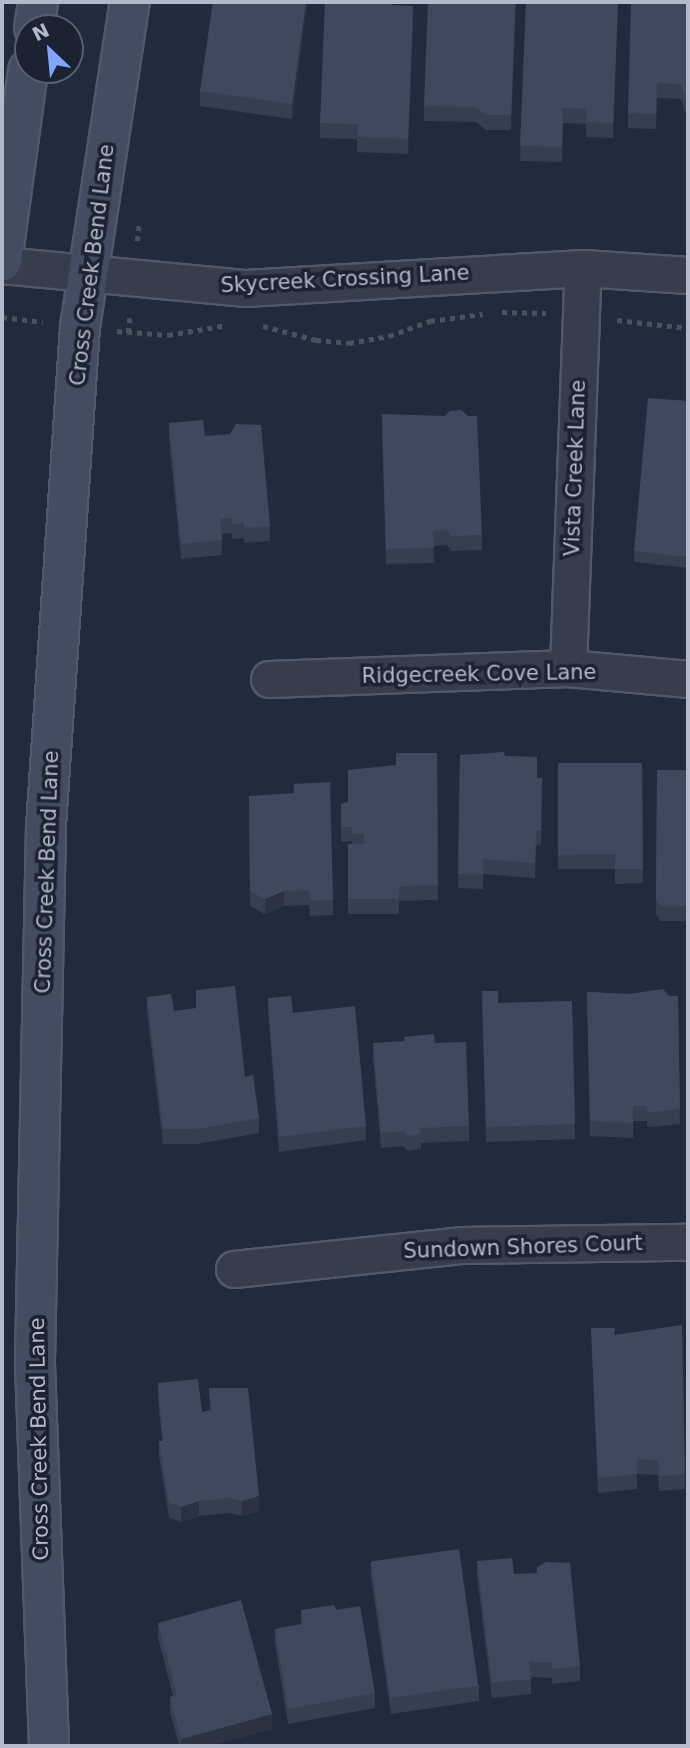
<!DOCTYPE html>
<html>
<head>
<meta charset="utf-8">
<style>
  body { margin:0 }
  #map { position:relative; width:690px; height:1748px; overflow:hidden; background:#222b3e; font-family:"DejaVu Sans",sans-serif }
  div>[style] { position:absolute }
  .path>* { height:4.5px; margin-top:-2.25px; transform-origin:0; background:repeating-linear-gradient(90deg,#42565c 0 5px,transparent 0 10px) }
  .roads { filter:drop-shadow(2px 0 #515969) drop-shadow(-2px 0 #515969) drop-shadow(0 2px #515969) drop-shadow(0 -2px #515969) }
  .minor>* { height:35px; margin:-17.5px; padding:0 17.5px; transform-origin:17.5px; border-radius:17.5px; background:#363e4e }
  .secondary>* { height:38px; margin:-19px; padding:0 19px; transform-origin:19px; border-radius:19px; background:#444c61 }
  .wall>* { inset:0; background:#353f51 }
  .shaded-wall>* { inset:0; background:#2b3342 }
  .building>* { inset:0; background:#3e495e; transform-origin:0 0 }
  span { translate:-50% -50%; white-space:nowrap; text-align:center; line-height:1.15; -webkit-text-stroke:7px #1b2333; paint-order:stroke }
  .street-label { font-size:21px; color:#b2b9c9 }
  .frame { position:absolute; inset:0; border:4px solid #b2b9c9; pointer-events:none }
  .north { position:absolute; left:14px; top:14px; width:70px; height:70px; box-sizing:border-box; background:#1b2333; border:2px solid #575f6f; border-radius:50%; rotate:334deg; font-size:19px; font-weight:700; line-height:28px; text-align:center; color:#b2b9c9 }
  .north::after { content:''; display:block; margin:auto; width:24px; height:32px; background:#83a5fd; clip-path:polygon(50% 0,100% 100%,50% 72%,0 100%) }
</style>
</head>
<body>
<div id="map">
  <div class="path">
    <i style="left:137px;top:241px;width:17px;rotate:-83deg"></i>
    <i style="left:502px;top:312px;width:44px;rotate:1.3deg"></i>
    <i style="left:2px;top:317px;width:41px;rotate:7deg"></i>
    <i style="left:617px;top:320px;width:71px;rotate:6.4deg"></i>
    <i style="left:263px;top:326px;width:55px;rotate:14.8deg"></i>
    <i style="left:316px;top:340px;width:33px;rotate:5deg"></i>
    <i style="left:349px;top:343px;width:41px;rotate:-9.9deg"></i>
    <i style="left:389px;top:336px;width:44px;rotate:-20.1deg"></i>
    <i style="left:430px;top:321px;width:53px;rotate:-7.5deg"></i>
    <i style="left:117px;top:331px;width:51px;rotate:4.5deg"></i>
    <i style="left:168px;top:335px;width:60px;rotate:-9.6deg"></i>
    <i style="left:128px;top:333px;width:20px;rotate:-84deg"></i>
  </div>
  <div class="roads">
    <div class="minor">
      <i style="left:2px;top:265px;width:245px;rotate:5.4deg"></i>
      <i style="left:246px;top:288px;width:338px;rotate:-3.4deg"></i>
      <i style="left:583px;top:268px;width:105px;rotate:3.8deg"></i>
      <i style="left:568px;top:668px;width:400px;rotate:-87.9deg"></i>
      <i style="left:269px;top:679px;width:299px;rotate:-2.1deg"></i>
      <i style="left:568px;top:668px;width:121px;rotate:5.2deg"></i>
      <i style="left:234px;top:1269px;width:228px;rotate:-6deg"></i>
      <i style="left:461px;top:1245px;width:227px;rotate:-0.8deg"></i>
    </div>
    <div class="secondary">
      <i style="left:34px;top:28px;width:26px;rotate:-81deg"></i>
      <i style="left:2px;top:261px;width:193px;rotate:-82.2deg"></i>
      <i style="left:49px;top:1746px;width:386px;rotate:-92.1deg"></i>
      <i style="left:35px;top:1360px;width:534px;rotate:-88.82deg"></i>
      <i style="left:46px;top:826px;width:500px;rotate:-86.1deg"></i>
      <i style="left:80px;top:327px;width:329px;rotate:-81.3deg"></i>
    </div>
  </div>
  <div class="wall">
    <i style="clip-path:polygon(213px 2px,255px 2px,267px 4px,307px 2px,292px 119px,200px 106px,200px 91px)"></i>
    <i style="clip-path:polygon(516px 2px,511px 130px,486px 130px,476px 122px,424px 121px,424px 106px)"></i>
    <i style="clip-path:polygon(526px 2px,618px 2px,613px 138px,586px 137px,586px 124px,563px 123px,562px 162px,520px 161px)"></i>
    <i style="clip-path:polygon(688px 2px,688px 113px,685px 113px,681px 99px,657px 98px,656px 129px,628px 128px,628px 113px)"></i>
    <i style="clip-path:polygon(393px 5px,413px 21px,408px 154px,357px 152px,357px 139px,320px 138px,320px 123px)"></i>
    <i style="clip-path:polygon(688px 401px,688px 568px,634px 562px,634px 551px)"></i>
    <i style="clip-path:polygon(445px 416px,482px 535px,482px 550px,451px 551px,447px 545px,433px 546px,434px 563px,386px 564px,382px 429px)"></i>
    <i style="clip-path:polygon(169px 423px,205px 436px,270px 526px,270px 541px,244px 543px,244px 538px,232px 539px,232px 533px,222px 534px,222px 555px,181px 559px,169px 438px)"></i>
    <i style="clip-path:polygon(437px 753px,438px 900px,399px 901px,399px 914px,348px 914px,348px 844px,352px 844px,352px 841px,341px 842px,341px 819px,348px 802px,396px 765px)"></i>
    <i style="clip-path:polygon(460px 755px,505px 756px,537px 778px,542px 778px,541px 845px,536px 846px,535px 878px,483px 874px,483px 889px,458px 888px)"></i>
    <i style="clip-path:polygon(558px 763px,642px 763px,643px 883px,615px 884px,615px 869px,558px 869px)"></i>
    <i style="clip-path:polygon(657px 770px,688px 770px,688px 921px,660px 921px,656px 914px)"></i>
    <i style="clip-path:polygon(249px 796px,333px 900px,333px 915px,310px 916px,309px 905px,284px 906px,265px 914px,250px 906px)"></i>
    <i style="clip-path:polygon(482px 991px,498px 1003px,572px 1001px,575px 1139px,486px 1142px)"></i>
    <i style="clip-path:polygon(587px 992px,678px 996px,680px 1124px,654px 1127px,647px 1126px,647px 1121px,633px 1121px,633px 1138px,590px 1136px)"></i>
    <i style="clip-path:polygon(147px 997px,174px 1011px,245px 1077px,259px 1118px,259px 1133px,197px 1144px,163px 1144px,147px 1012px)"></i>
    <i style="clip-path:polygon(268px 998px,293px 1013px,366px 1126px,366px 1140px,279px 1152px,268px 1012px)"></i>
    <i style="clip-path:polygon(373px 1043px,435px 1043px,469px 1126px,469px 1141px,421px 1143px,421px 1149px,408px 1151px,403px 1146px,381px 1148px,373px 1058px)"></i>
    <i style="clip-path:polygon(682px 1325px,685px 1489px,659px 1491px,658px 1475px,637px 1474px,637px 1489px,598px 1493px,591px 1328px,615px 1335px)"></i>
    <i style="clip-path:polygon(158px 1383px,202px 1412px,210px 1411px,209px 1388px,259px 1511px,242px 1516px,230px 1513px,199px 1516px,181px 1522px,169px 1518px,159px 1456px,159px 1441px,162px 1441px,158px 1398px)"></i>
    <i style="clip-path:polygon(477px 1561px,514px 1574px,580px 1666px,580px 1681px,552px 1684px,552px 1678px,531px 1677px,531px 1694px,492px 1698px,477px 1576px)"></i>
    <i style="clip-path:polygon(371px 1562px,479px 1686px,479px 1701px,391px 1714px,371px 1577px)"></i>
    <i style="clip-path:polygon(301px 1610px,336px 1610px,375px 1693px,375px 1708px,288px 1724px,275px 1644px,275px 1629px,301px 1624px)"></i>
    <i style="clip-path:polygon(158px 1623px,272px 1729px,208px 1746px,179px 1746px,170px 1712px,170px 1697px,173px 1696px,158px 1638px)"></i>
  </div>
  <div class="shaded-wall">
    <i style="clip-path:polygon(306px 2px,307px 2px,307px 8px,292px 119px,292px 104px)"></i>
    <i style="clip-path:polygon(284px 891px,284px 906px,265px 914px,265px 899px)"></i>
    <i style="clip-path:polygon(259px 1496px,259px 1511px,242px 1516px,242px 1501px)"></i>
    <i style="clip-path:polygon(199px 1501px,199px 1516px,181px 1522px,181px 1507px)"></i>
    <i style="clip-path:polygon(272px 1714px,272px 1729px,208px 1746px,181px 1746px,181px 1739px)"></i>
  </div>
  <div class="building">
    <i style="clip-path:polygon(213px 2px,253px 2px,267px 4px,267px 2px,306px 2px,292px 104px,200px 91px)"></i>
    <i style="clip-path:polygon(325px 2px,392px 2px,392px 5px,413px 6px,408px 139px,357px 137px,358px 124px,320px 123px)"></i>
    <i style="clip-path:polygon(428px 2px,515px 2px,511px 115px,486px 115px,476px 107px,424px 106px)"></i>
    <i style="clip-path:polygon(526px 2px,618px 2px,613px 123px,586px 122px,587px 109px,563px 108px,562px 147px,520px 146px)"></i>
    <i style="clip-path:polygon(631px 2px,688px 2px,688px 98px,685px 98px,681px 84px,657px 83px,656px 114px,628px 113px)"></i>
    <i style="clip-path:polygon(648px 398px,688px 401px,688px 557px,634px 551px)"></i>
    <i style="clip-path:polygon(461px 410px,468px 416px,477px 416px,482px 535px,451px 536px,447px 530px,433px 531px,434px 548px,386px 549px,382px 414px,445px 416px,450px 411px)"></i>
    <i style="clip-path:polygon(203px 420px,205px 436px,230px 434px,236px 424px,261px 425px,270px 526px,244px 528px,244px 523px,232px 524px,232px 518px,220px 519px,222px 540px,181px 544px,169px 423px)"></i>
    <i style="clip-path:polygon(504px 752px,505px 756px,537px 757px,537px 778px,542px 778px,541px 830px,536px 831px,535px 863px,483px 859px,483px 874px,458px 874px,460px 755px)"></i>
    <i style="clip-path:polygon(396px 753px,437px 753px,438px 885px,399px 886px,399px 899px,348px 899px,348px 844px,364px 844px,364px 833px,352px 834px,352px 827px,341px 827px,341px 804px,348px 802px,348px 770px,396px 765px)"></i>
    <i style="clip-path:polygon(558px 763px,642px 763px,643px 869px,615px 869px,615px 854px,558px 855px)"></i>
    <i style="clip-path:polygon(657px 770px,688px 770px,688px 906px,660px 906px,656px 899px)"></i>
    <i style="clip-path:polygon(330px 782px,333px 900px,310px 901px,309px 890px,284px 891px,265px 899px,250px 891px,249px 796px,294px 793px,294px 784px)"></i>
    <i style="clip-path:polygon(235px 986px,245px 1077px,253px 1075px,259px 1118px,197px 1129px,163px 1129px,147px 997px,171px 994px,174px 1011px,196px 1008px,196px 990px)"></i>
    <i style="clip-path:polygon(663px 989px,669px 996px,678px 996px,680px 1109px,654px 1112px,647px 1111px,647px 1106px,633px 1106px,633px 1123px,590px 1121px,587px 992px,629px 994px)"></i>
    <i style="clip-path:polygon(482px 991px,498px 991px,498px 1003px,572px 1001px,575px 1124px,486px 1127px)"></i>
    <i style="clip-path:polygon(291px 996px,293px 1013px,355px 1006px,366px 1126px,279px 1137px,268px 998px)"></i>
    <i style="clip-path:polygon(434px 1034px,435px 1043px,466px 1042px,469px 1126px,420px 1128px,421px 1134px,408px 1136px,403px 1131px,381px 1133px,373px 1043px,405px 1041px,404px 1037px)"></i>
    <i style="clip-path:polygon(682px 1325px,685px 1474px,659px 1476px,658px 1460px,637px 1459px,637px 1474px,598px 1478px,591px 1328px,615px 1328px,614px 1335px)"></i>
    <i style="clip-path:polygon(198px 1379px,202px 1412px,211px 1410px,209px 1388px,248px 1388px,259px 1496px,242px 1501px,230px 1498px,199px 1501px,181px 1507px,169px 1503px,159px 1441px,163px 1441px,158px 1383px)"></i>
    <i style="left:459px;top:1549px;width:138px;height:89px;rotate:82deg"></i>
    <i style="clip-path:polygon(512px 1558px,514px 1574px,537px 1573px,537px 1567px,546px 1562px,570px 1563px,580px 1666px,552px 1669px,552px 1663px,529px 1661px,531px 1679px,492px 1683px,477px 1561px)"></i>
    <i style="clip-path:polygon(241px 1600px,272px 1714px,181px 1739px,170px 1697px,177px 1695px,158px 1623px)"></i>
    <i style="clip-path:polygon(334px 1605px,336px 1610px,360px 1606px,375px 1693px,288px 1709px,275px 1629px,303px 1624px,301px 1610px)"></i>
  </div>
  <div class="street-label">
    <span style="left:92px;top:265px;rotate:-83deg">Cross Creek Bend Lane</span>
    <span style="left:345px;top:279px;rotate:-3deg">Skycreek Crossing Lane</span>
    <span style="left:575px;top:468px;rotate:-88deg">Vista Creek Lane</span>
    <span style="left:479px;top:674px;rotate:-1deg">Ridgecreek Cove Lane</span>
    <span style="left:47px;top:872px;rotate:-88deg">Cross Creek Bend Lane</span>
    <span style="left:523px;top:1247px;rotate:-2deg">Sundown Shores Court</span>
    <span style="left:39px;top:1439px;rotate:-91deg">Cross Creek Bend Lane</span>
  </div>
  <div class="frame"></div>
  <div class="north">N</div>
</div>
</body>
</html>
